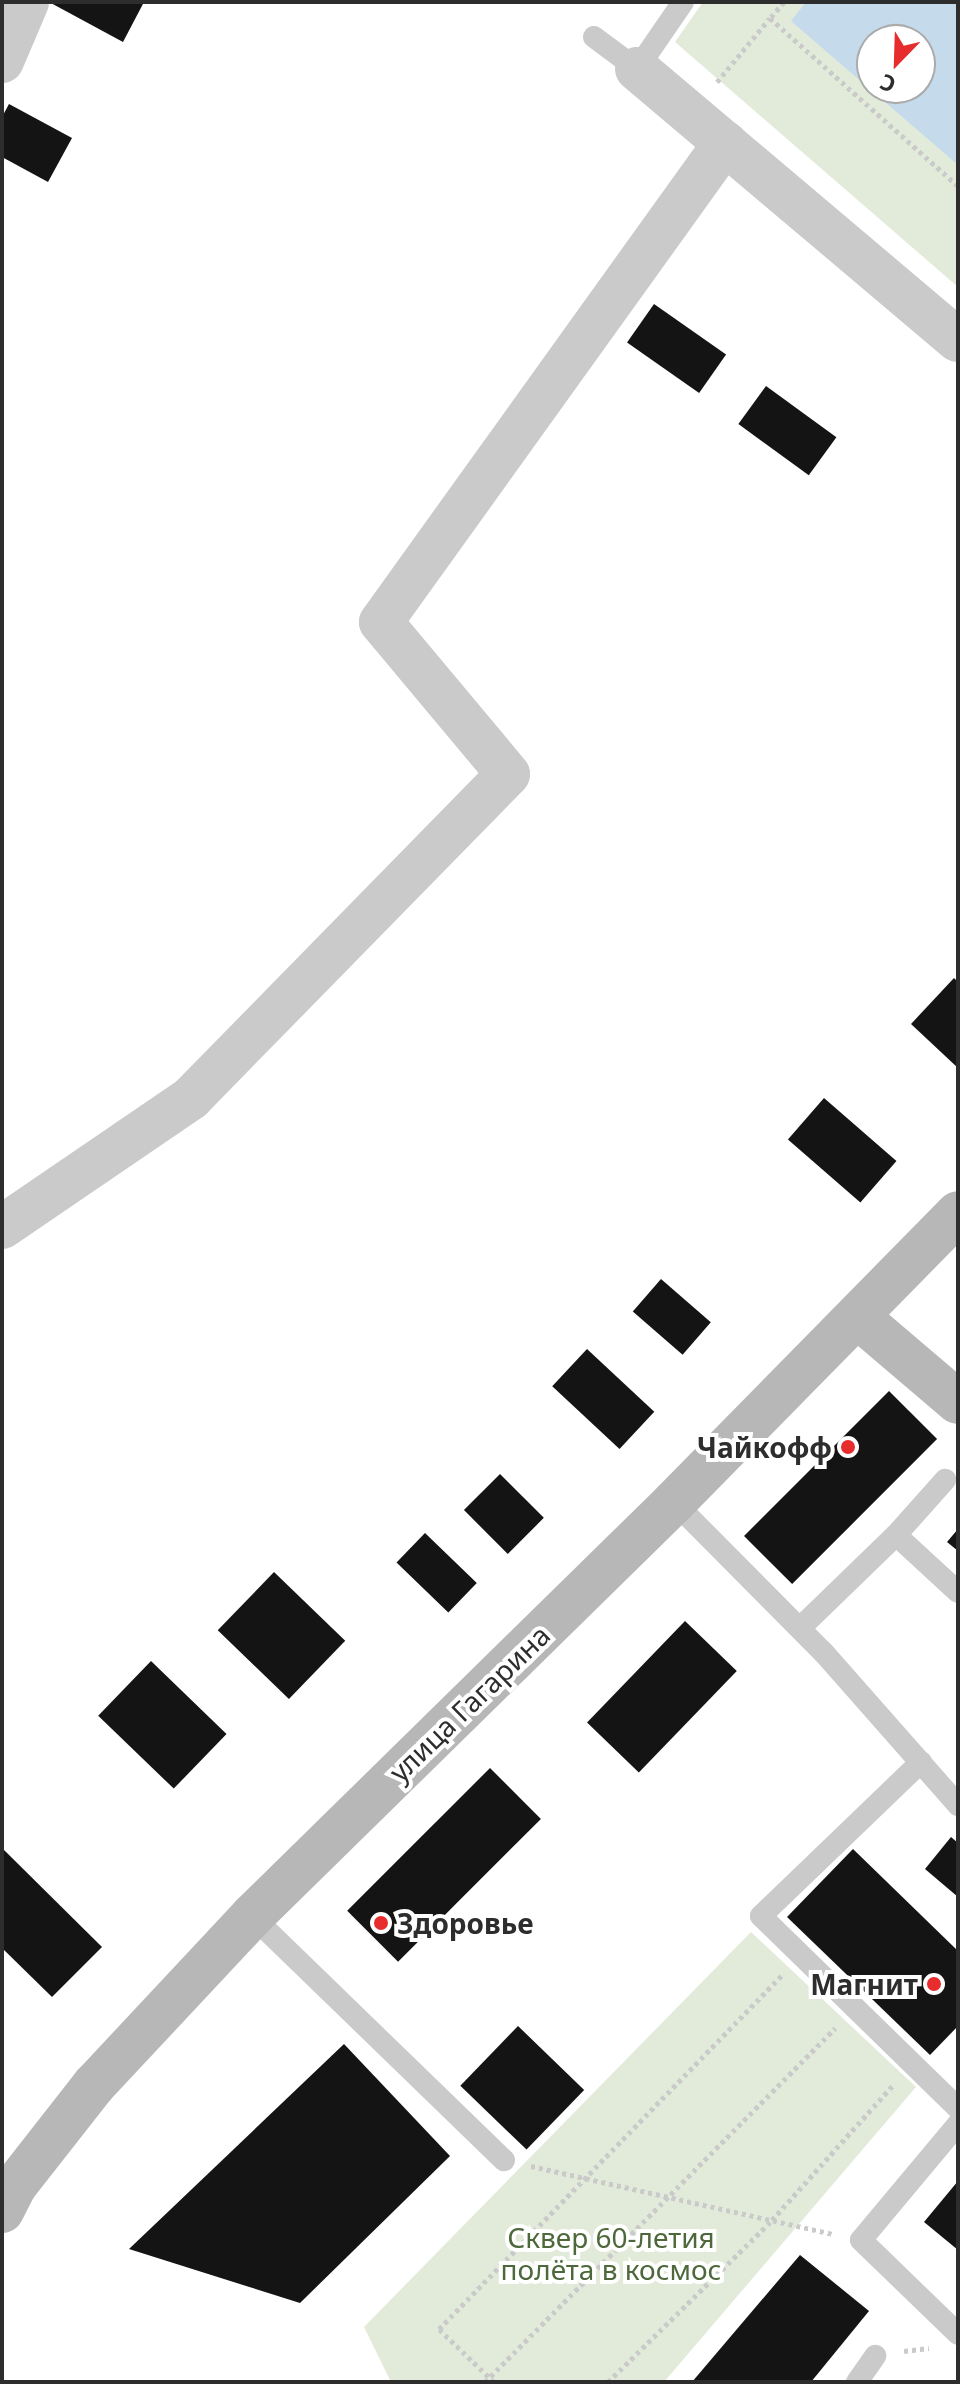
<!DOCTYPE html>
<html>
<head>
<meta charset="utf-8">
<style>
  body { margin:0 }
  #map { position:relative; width:960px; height:2384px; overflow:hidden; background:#fff; font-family:"Noto Sans",sans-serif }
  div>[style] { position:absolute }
  .green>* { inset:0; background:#e2ebda }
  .water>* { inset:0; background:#c5daeb }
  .building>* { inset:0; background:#141414; transform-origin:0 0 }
  .path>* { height:5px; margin-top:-2.5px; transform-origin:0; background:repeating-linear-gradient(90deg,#cacaca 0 4px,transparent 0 8px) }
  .lane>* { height:22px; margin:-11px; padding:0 11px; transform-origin:11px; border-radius:11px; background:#cacaca }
  .street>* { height:44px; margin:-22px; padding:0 22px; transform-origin:22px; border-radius:22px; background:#cacaca }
  .secondary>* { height:44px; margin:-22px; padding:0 22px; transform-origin:22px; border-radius:22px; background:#b7b7b7 }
  .dots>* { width:22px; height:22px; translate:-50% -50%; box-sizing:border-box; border:4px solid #fff; border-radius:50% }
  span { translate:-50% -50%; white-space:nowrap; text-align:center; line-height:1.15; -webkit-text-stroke:8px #fff; paint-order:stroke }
  .poi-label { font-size:28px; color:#2d2d2d; font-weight:700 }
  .right { translate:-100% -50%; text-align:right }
  .left { translate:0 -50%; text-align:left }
  .street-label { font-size:28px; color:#2d2d2d }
  .park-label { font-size:28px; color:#4d683a }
  .frame { position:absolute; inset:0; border:4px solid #2d2d2d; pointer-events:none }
  .north { position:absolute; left:856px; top:24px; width:80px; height:80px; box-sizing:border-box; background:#fff; border:2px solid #ababab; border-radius:50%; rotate:203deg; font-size:22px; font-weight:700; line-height:32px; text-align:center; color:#2d2d2d }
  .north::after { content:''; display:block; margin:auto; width:28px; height:36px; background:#e72c2e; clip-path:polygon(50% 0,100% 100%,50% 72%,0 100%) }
</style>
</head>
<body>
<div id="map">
  <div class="green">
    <i style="clip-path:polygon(evenodd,703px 2px,958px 2px,958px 287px,675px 42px,703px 2px,872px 40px,920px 40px,920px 88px,872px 88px,872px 40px)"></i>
    <i style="clip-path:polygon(751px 1932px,916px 2087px,664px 2382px,391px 2382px,364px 2327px)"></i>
  </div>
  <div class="water">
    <i style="clip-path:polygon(evenodd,806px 2px,958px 2px,958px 165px,791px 21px,806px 2px,872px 40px,920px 40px,920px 88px,872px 88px,872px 40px)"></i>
  </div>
  <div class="building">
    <i style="clip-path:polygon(49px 2px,144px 2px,123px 42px)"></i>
    <i style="clip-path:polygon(9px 104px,72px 138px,48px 182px,2px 157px,2px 117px)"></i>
    <i style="left:654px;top:304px;width:88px;height:47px;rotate:35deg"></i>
    <i style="left:766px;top:386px;width:87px;height:47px;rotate:36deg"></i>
    <i style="clip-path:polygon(954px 978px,958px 982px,958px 1068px,911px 1024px)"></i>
    <i style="left:824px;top:1098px;width:96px;height:55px;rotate:41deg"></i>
    <i style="left:661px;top:1279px;width:66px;height:43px;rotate:41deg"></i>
    <i style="left:587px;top:1349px;width:92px;height:51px;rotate:43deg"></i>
    <i style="left:889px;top:1391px;width:68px;height:205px;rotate:45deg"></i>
    <i style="left:500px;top:1474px;width:62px;height:51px;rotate:45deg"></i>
    <i style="clip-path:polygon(958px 1529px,958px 1551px,947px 1542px)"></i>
    <i style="left:425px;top:1533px;width:72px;height:41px;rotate:44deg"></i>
    <i style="left:274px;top:1572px;width:99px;height:81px;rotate:44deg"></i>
    <i style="left:685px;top:1621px;width:72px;height:141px;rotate:44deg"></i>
    <i style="left:151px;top:1661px;width:105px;height:76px;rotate:44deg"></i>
    <i style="left:490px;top:1768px;width:72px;height:202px;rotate:45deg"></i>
    <i style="clip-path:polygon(951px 1837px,958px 1843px,958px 1897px,925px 1869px)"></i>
    <i style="clip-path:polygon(2px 1848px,102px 1947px,52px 1997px,2px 1948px)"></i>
    <i style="clip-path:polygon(853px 1849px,958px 1951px,958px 2026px,930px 2055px,787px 1917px)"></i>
    <i style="left:518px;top:2026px;width:92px;height:83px;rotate:44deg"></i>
    <i style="clip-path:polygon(344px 2044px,450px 2156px,300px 2303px,129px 2249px)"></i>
    <i style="clip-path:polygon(958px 2181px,958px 2250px,924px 2222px)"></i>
    <i style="clip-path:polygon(800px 2255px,869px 2311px,811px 2382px,692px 2382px)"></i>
  </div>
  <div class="path">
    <i style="left:784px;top:2px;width:21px;rotate:131deg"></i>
    <i style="left:770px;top:18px;width:252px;rotate:41.8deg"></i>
    <i style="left:717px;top:82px;width:83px;rotate:-50.4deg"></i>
    <i style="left:531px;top:2166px;width:310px;rotate:12.7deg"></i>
    <i style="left:904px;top:2351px;width:25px;rotate:-7deg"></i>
    <i style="left:485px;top:2382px;width:498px;rotate:-45.3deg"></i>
    <i style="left:494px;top:2382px;width:76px;rotate:-136.1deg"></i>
    <i style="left:439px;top:2329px;width:492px;rotate:-45.9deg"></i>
    <i style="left:608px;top:2382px;width:231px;rotate:-44.6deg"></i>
    <i style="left:772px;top:2220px;width:181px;rotate:-48.1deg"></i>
  </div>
  <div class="lane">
    <i style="left:594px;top:37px;width:54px;rotate:36.7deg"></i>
    <i style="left:637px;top:69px;width:81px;rotate:-55.5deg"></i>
    <i style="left:674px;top:1502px;width:213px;rotate:45.2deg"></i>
    <i style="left:824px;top:1653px;width:203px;rotate:48.6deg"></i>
    <i style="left:896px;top:1535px;width:74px;rotate:-48.3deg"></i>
    <i style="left:800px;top:1628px;width:134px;rotate:-44.1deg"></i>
    <i style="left:896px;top:1535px;width:84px;rotate:42.6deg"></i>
    <i style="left:921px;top:1762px;width:222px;rotate:136.1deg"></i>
    <i style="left:761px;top:1916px;width:275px;rotate:44.3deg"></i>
    <i style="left:252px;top:1916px;width:351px;rotate:44.1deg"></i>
    <i style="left:958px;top:2124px;width:151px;rotate:129.9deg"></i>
    <i style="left:861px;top:2240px;width:135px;rotate:44.1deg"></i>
    <i style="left:857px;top:2382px;width:32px;rotate:-55deg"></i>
  </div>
  <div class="street">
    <i style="left:2px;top:61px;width:64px;rotate:-67deg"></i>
    <i style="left:637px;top:69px;width:420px;rotate:40.2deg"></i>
    <i style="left:2px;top:1227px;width:229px;rotate:-34.3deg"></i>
    <i style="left:191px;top:1098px;width:453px;rotate:-45.6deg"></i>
    <i style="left:508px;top:774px;width:198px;rotate:-129.9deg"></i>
    <i style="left:381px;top:622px;width:590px;rotate:-54.32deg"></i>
  </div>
  <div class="secondary">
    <i style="left:858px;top:1317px;width:131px;rotate:40.4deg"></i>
    <i style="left:2px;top:2211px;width:27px;rotate:-63deg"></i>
    <i style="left:14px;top:2187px;width:130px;rotate:-51.9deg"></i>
    <i style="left:94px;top:2085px;width:231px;rotate:-46.9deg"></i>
    <i style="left:252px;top:1916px;width:591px;rotate:-44.45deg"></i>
    <i style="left:674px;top:1502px;width:405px;rotate:-45.5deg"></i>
  </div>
  <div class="dots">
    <i style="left:848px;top:1447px;background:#e72c2e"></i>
    <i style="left:381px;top:1923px;background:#e72c2e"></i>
    <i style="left:934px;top:1984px;background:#e72c2e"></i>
  </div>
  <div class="poi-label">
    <span class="right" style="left:832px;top:1447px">Чайкофф</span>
    <span class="left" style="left:397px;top:1923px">Здоровье</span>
    <span class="right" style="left:918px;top:1984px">Магнит</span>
  </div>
  <div class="street-label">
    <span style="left:469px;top:1703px;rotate:-44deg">улица Гагарина</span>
  </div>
  <div class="park-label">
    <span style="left:611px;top:2253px">Сквер 60-летия<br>полёта в космос</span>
  </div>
  <div class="frame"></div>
  <div class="north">С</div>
</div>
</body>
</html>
